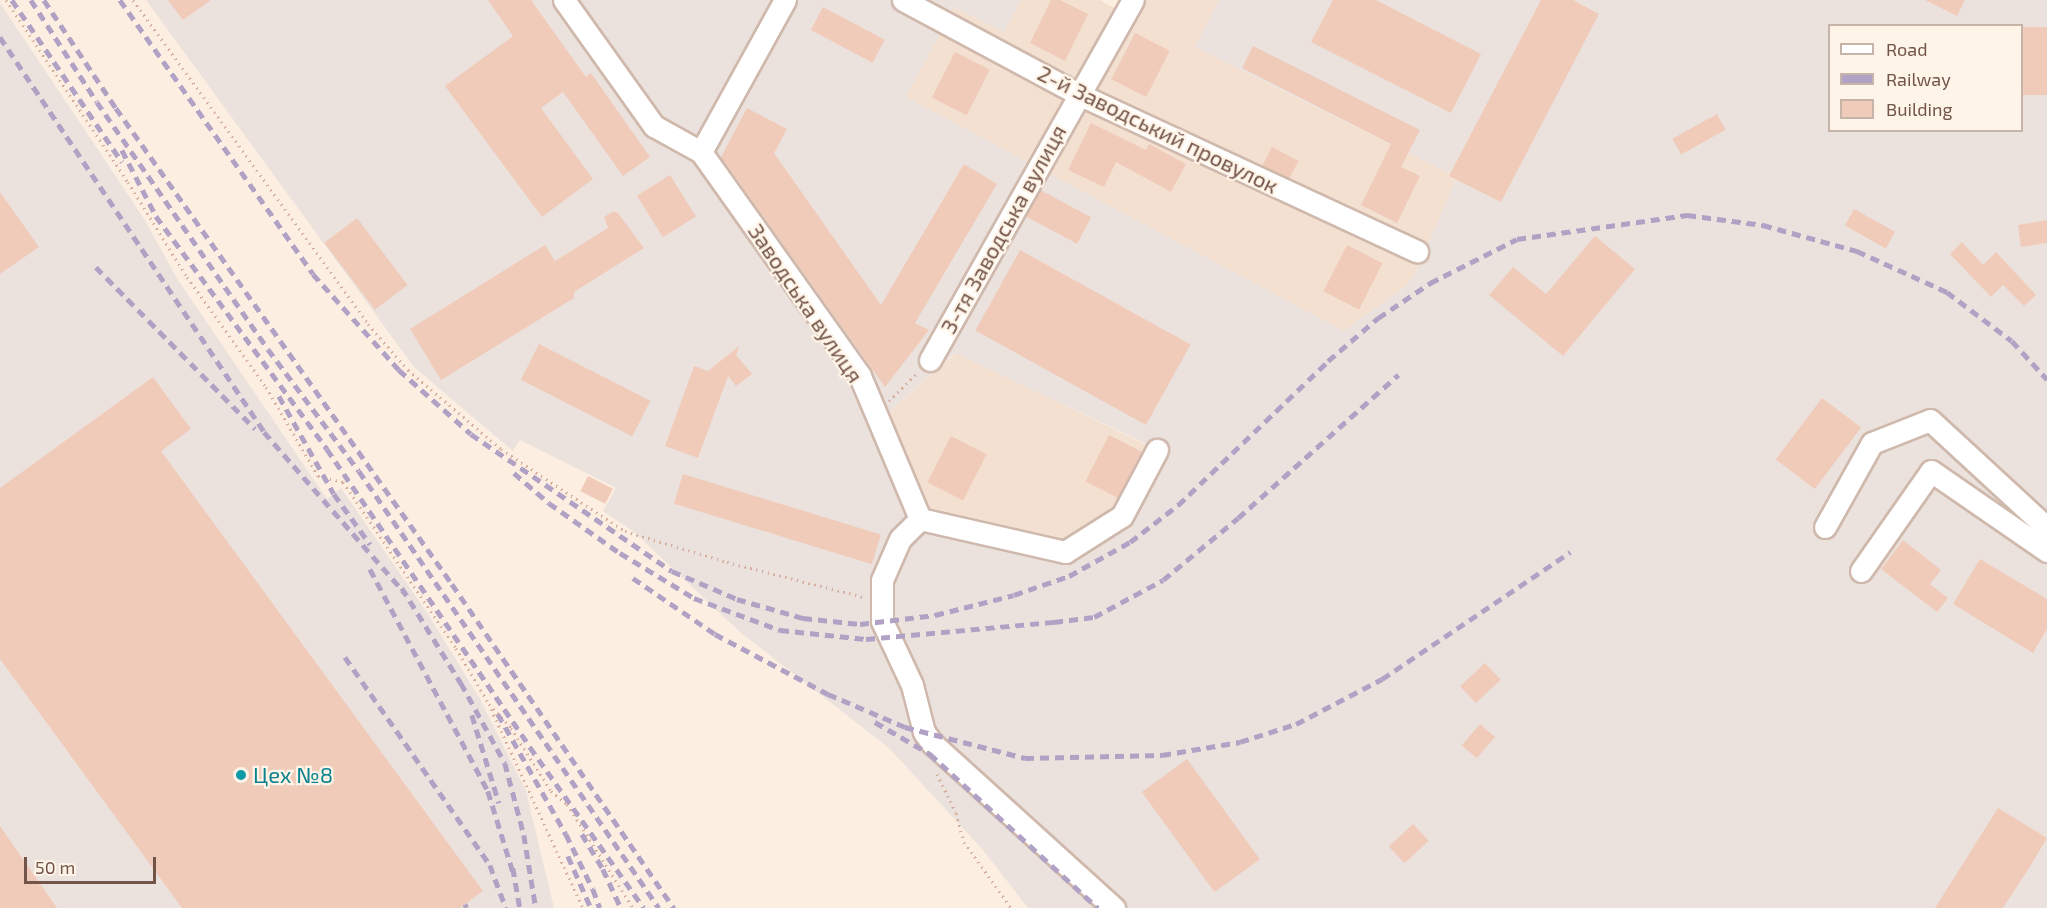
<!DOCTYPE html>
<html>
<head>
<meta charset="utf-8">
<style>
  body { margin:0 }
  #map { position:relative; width:2047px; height:908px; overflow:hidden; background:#fcefe2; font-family:"Exo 2",sans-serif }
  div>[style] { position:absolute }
  .residential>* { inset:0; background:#f3e0d1 }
  .industrial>* { inset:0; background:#ebe2dd }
  .building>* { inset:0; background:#f1cbba; transform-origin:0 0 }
  .path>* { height:3px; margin-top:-1.5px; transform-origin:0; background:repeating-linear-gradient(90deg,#d5ae9e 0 1.5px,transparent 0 6px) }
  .roads { filter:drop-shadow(2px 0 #cfb8ac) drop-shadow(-2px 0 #cfb8ac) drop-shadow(0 2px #cfb8ac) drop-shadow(0 -2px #cfb8ac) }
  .minor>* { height:21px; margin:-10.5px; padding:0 10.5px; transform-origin:10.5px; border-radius:10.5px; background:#fff }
  .rail>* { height:4.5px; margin-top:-2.25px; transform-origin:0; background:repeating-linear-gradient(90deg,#b1a2c5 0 9px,transparent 0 15px) }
  .dots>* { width:16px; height:16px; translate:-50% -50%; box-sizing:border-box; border:3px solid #fff4e8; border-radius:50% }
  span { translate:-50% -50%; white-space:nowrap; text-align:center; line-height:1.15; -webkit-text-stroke:4.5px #fff4e8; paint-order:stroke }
  .street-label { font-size:22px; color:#735449 }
  .culture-label { font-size:22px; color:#0d838f }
  .left { translate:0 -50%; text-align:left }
  .legend { position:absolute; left:1828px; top:24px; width:195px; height:108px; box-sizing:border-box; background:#fff4e8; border:2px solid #c7b4a8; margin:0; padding:8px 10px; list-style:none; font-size:18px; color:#735449 }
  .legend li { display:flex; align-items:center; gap:12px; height:30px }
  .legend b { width:30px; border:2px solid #c7b4a8 }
  .scale { position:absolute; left:24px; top:857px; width:132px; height:27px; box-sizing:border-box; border:3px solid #735449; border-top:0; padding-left:8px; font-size:18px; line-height:21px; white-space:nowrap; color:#735449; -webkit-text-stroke:4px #fff4e8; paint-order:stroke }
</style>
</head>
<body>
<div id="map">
  <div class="residential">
    <i style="clip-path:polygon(1021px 0,1100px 0,1125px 14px,1133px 0,1219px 0,1195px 47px,1457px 177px,1416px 272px,1407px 285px,1344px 331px,905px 97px,954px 7px,1004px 32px)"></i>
    <i style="clip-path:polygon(956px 353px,1157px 450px,1122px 516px,1065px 552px,920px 519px,879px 421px)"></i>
  </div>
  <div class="industrial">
    <i style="clip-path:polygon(evenodd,146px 0,1021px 0,1004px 32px,954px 7px,906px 97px,1344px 331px,1407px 285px,1416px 272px,1457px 177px,1195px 47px,1219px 0,2047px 0,2047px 908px,1028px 908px,983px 850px,889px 748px,741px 633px,634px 532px,603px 511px,616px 488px,520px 440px,513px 451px,414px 367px,146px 0,1830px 26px,2022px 26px,2022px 130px,1830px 130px,1830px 26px,146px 0,955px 353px,1157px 449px,1122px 516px,1065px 552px,920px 519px,879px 421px,955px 353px)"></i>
    <i style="clip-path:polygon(0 3px,143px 217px,178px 280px,327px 499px,341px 488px,428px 614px,480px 699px,526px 791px,554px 908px,0 908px)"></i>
  </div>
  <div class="building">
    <i style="clip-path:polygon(168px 0,211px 0,183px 20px)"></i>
    <i style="clip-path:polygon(488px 0,531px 0,586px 77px,591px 73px,650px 157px,623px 176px,563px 92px,541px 108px,593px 179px,542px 217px,445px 86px,513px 36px)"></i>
    <i style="clip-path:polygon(1051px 0,1060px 0,1088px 14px,1065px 61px,1030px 43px)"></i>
    <i style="clip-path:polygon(1333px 0,1376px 0,1481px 54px,1451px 113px,1311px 42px)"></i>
    <i style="clip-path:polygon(1541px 0,1573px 0,1599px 14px,1501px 202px,1449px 176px)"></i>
    <i style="clip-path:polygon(1925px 0,1965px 0,1957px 16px)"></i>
    <i style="left:823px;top:7px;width:70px;height:26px;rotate:28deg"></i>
    <i style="left:2047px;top:27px;width:68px;height:25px;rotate:90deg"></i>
    <i style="left:1135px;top:33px;width:39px;height:52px;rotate:27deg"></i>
    <i style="clip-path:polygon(1253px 46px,1420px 130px,1401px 167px,1420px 176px,1397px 223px,1361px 205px,1391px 144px,1242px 68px)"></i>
    <i style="left:955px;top:52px;width:39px;height:51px;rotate:27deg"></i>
    <i style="clip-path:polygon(747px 108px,787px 129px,774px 153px,881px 305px,964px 164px,997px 184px,915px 323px,929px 330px,885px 387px,721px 157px)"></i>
    <i style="left:1717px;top:114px;width:18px;height:51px;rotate:61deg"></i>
    <i style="clip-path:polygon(1091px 123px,1146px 150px,1149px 144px,1186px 164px,1171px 192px,1116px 162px,1104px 187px,1068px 170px)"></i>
    <i style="left:1272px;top:147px;width:30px;height:21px;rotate:28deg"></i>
    <i style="left:670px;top:175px;width:49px;height:39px;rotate:58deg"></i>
    <i style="left:1040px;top:190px;width:58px;height:30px;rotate:28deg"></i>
    <i style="clip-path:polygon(0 192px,39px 247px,0 274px)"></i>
    <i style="left:1854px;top:209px;width:47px;height:19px;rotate:29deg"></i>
    <i style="clip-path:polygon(612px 212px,617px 212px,644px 248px,574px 292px,574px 298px,441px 380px,410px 329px,545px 245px,555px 261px,608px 228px,604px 217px)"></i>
    <i style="left:357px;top:218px;width:84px;height:41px;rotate:53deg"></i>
    <i style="clip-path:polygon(2047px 220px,2047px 243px,2021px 247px,2018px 225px)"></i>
    <i style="clip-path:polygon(1595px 236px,1635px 269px,1563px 356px,1489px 295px,1513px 267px,1546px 294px)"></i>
    <i style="clip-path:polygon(1962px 242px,1983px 265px,1996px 252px,2036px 295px,2024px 306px,2003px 285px,1991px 297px,1950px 254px)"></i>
    <i style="left:1347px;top:245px;width:40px;height:52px;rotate:27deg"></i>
    <i style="left:1020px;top:250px;width:195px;height:92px;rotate:29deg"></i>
    <i style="left:539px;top:344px;width:125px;height:40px;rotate:27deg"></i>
    <i style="clip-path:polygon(739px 346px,736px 355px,752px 374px,736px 386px,728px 376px,698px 458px,665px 446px,694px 366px,708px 371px)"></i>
    <i style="clip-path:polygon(153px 377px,191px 429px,161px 451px,483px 891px,460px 908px,182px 908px,0 659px,0 488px)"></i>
    <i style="left:1822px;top:398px;width:49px;height:77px;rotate:37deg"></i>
    <i style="left:1109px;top:435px;width:37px;height:52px;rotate:27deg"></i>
    <i style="left:951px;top:436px;width:40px;height:52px;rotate:27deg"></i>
    <i style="left:683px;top:474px;width:207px;height:31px;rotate:17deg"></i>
    <i style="left:588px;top:476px;width:28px;height:17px;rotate:27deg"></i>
    <i style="clip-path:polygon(1903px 540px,1941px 570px,1930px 584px,1948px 598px,1937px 612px,1881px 569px)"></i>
    <i style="clip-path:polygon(1980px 559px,2047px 599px,2047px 629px,2033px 653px,1953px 604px)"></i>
    <i style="left:1485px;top:663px;width:23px;height:34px;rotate:47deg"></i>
    <i style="left:1480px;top:724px;width:20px;height:28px;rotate:41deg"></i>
    <i style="left:1187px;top:759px;width:124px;height:56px;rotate:54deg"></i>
    <i style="clip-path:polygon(1998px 808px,2047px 838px,2029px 868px,2003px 908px,1935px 908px)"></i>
    <i style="left:1413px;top:824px;width:23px;height:33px;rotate:47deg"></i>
    <i style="clip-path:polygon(0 826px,57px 908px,0 908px)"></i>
  </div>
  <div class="path">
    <i style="left:6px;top:0;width:219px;rotate:56.2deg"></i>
    <i style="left:128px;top:182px;width:112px;rotate:58.2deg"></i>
    <i style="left:187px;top:277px;width:135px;rotate:54.3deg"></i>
    <i style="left:266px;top:387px;width:103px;rotate:59.7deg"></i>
    <i style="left:318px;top:476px;width:26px;rotate:13deg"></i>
    <i style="left:343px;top:482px;width:201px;rotate:55.8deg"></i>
    <i style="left:456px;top:648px;width:65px;rotate:59.5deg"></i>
    <i style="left:489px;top:704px;width:33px;rotate:47deg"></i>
    <i style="left:511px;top:728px;width:75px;rotate:57.6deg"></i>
    <i style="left:551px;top:791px;width:21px;rotate:39deg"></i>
    <i style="left:567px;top:804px;width:123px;rotate:57.6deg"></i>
    <i style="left:133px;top:0;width:400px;rotate:54deg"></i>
    <i style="left:368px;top:324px;width:61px;rotate:49deg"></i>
    <i style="left:408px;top:370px;width:122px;rotate:40.3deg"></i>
    <i style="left:501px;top:449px;width:149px;rotate:33.5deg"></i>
    <i style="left:625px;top:531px;width:107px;rotate:16.9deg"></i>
    <i style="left:727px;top:562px;width:140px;rotate:14.4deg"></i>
    <i style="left:889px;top:401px;width:41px;rotate:-45deg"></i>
    <i style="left:491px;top:709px;width:219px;rotate:65.2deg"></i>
    <i style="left:937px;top:774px;width:43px;rotate:64deg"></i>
    <i style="left:956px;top:813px;width:30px;rotate:75deg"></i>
    <i style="left:964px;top:842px;width:81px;rotate:54.5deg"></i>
  </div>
  <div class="roads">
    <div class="minor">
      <i style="left:564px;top:0;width:155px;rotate:54.5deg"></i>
      <i style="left:654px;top:126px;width:54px;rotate:29deg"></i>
      <i style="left:701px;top:152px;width:275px;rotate:54.6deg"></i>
      <i style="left:860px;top:376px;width:155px;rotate:67.2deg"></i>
      <i style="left:920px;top:519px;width:149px;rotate:12.8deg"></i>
      <i style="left:1065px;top:552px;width:67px;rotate:-32.3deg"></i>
      <i style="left:1122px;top:516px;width:75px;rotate:-62.1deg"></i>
      <i style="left:903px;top:0;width:199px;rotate:28.2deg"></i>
      <i style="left:1078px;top:94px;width:374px;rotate:24.9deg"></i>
      <i style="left:701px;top:152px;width:174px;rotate:-61.1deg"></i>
      <i style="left:930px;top:360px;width:413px;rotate:-60.6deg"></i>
      <i style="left:920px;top:519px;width:28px;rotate:135deg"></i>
      <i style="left:900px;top:539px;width:45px;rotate:113.7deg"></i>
      <i style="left:882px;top:580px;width:41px;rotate:90deg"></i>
      <i style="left:882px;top:621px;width:71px;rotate:64.9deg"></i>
      <i style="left:912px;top:685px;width:49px;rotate:75.7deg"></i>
      <i style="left:924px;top:732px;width:14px;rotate:54deg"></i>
      <i style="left:932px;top:743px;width:246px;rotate:42.2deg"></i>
      <i style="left:1825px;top:527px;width:96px;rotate:-60.8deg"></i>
      <i style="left:1872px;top:443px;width:62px;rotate:-21.6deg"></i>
      <i style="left:1930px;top:420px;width:159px;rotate:42.7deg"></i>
      <i style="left:1861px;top:571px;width:122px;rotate:-55deg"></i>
      <i style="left:1931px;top:471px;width:141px;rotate:34.6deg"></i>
    </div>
  </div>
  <div class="rail">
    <i style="left:12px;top:0;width:196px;rotate:55.8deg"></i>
    <i style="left:31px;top:0;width:121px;rotate:57.1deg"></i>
    <i style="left:97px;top:102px;width:300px;rotate:55.3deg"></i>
    <i style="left:268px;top:349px;width:152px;rotate:53.3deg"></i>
    <i style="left:359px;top:471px;width:530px;rotate:55.53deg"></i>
    <i style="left:44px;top:0;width:130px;rotate:56.3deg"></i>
    <i style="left:116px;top:108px;width:583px;rotate:54.78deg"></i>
    <i style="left:452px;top:584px;width:393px;rotate:55.6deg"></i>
    <i style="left:120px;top:0;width:335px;rotate:54.8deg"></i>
    <i style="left:313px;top:274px;width:129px;rotate:48.1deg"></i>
    <i style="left:399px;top:370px;width:96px;rotate:41.6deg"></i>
    <i style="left:471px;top:434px;width:243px;rotate:34.3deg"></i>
    <i style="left:672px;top:571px;width:71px;rotate:23.3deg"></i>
    <i style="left:737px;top:599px;width:69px;rotate:16.1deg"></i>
    <i style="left:803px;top:618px;width:57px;rotate:6deg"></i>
    <i style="left:860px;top:624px;width:76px;rotate:-6.8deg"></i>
    <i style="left:935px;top:615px;width:81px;rotate:-14.2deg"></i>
    <i style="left:1014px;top:595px;width:58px;rotate:-19.1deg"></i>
    <i style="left:1069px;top:576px;width:70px;rotate:-29.1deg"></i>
    <i style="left:1130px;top:542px;width:61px;rotate:-37.6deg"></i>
    <i style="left:1178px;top:505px;width:208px;rotate:-43.8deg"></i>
    <i style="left:1328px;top:361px;width:66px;rotate:-40.7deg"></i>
    <i style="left:1378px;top:318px;width:63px;rotate:-33.9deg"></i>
    <i style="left:1430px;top:283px;width:97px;rotate:-26.8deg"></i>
    <i style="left:1517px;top:239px;width:172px;rotate:-8deg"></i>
    <i style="left:1687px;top:215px;width:77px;rotate:7.5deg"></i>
    <i style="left:1763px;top:225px;width:98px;rotate:15.5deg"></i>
    <i style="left:1857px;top:251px;width:99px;rotate:24.5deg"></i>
    <i style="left:1947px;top:292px;width:81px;rotate:37deg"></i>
    <i style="left:2012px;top:341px;width:52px;rotate:47.4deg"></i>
    <i style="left:0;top:37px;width:475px;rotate:56.2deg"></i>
    <i style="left:264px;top:432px;width:215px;rotate:48.8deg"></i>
    <i style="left:122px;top:150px;width:74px;rotate:62.7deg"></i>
    <i style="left:156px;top:216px;width:289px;rotate:53.7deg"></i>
    <i style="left:327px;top:449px;width:361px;rotate:55.7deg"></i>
    <i style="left:530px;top:747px;width:197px;rotate:54.7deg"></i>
    <i style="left:96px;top:267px;width:227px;rotate:45.5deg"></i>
    <i style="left:279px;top:396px;width:112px;rotate:60.7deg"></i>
    <i style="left:334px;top:494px;width:62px;rotate:54.2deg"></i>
    <i style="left:514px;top:473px;width:46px;rotate:40.6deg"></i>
    <i style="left:549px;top:503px;width:87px;rotate:35.2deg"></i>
    <i style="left:620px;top:553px;width:87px;rotate:31.3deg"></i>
    <i style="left:694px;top:598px;width:92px;rotate:20.4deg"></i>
    <i style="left:780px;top:630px;width:86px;rotate:6deg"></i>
    <i style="left:866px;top:639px;width:189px;rotate:-5.2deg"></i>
    <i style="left:1054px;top:622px;width:40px;rotate:-7.1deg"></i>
    <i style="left:1094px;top:617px;width:78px;rotate:-28.2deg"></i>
    <i style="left:1163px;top:580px;width:97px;rotate:-39.6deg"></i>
    <i style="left:1238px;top:518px;width:215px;rotate:-41.8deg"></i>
    <i style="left:370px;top:569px;width:251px;rotate:62deg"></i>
    <i style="left:488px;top:791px;width:88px;rotate:72.8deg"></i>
    <i style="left:633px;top:578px;width:99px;rotate:34.3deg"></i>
    <i style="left:715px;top:634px;width:128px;rotate:28deg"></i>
    <i style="left:828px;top:694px;width:84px;rotate:23.2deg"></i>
    <i style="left:905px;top:727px;width:124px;rotate:14.5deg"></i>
    <i style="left:1025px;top:758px;width:137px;rotate:-1.3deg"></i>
    <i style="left:1162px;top:755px;width:79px;rotate:-9.5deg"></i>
    <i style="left:1240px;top:742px;width:59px;rotate:-17.8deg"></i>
    <i style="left:1296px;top:724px;width:97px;rotate:-27.6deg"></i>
    <i style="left:1382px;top:679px;width:227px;rotate:-34deg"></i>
    <i style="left:402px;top:588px;width:112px;rotate:58.2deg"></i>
    <i style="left:461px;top:683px;width:91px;rotate:61.2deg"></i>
    <i style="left:505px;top:763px;width:74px;rotate:75.2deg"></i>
    <i style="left:524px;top:835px;width:74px;rotate:80.7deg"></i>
    <i style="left:345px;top:657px;width:254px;rotate:55.1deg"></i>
    <i style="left:490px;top:865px;width:46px;rotate:69.6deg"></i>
    <i style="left:498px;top:714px;width:138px;rotate:60.5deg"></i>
    <i style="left:566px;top:834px;width:61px;rotate:63.9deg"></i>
    <i style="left:593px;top:889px;width:20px;rotate:70deg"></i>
    <i style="left:472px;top:715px;width:92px;rotate:72.9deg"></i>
    <i style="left:875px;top:722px;width:64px;rotate:30.2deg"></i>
    <i style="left:930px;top:754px;width:228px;rotate:42.5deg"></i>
    <i style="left:582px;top:834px;width:41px;rotate:59deg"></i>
    <i style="left:603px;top:869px;width:43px;rotate:65.2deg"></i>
    <i style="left:568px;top:856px;width:57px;rotate:66.1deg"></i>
    <i style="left:513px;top:868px;width:41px;rotate:80.1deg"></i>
    <i style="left:465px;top:904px;width:4px;rotate:63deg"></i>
  </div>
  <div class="dots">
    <i style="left:241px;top:775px;background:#0f9aa8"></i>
  </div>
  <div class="street-label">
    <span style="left:1158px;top:129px;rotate:26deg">2-й Заводський провулок</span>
    <span style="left:1003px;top:229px;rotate:-61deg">3-тя Заводська вулиця</span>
    <span style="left:806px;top:303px;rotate:56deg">Заводська вулиця</span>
  </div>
  <div class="culture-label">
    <span class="left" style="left:253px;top:775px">Цех №8</span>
  </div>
  <ul class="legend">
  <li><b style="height:8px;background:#fff"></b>Road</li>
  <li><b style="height:8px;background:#b1a2c5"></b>Railway</li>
  <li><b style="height:16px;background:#f1cbba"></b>Building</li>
  </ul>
  <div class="scale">50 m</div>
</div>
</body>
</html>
